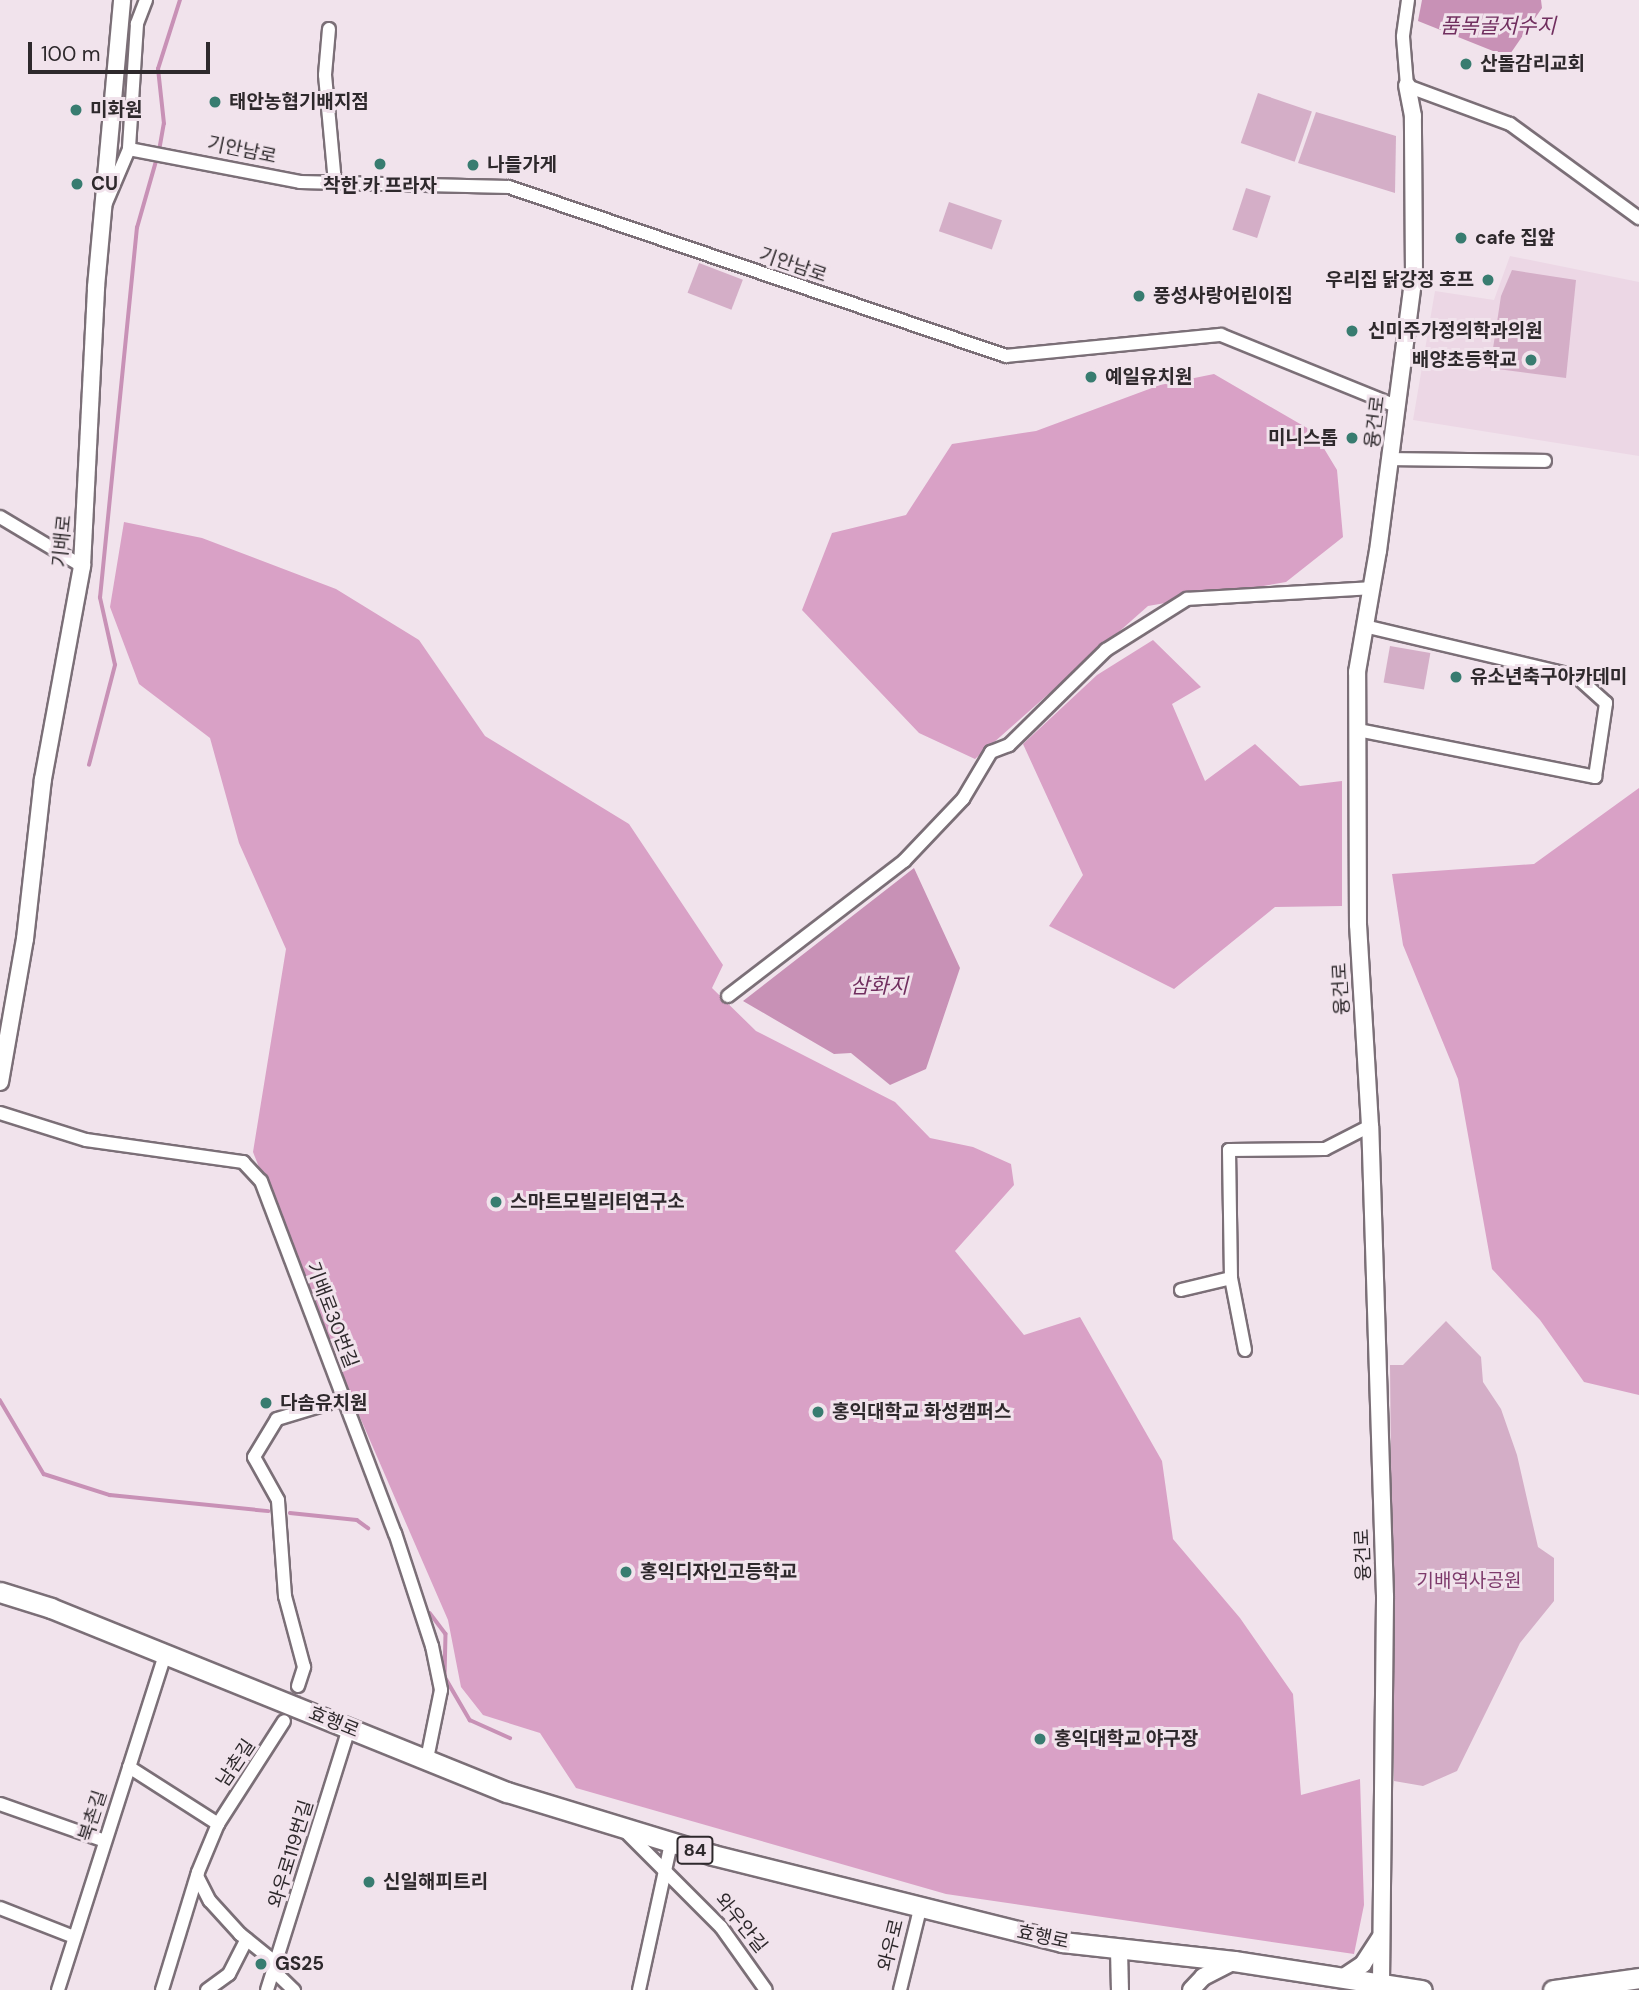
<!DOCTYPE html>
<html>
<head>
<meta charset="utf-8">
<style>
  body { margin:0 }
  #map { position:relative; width:1639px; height:1990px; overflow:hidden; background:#f1e3ec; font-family:"DM Sans","Noto Sans KR",sans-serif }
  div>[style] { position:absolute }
  .built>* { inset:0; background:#ecd7e5 }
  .green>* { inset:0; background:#d4aec7; transform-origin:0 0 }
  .forest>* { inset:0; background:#d9a1c6 }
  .water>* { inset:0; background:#c891b6 }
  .stream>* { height:3.5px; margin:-1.75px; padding:0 1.75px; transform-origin:1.75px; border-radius:1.75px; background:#c891b6 }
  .minor-tunnel>* { height:12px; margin-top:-6px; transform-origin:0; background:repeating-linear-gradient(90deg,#cabec6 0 12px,transparent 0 18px) }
  .roads { filter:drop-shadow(2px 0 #7b6f77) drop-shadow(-2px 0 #7b6f77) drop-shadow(0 2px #7b6f77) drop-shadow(0 -2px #7b6f77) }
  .minor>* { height:12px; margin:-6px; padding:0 6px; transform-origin:6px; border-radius:6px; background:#fff }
  .tertiary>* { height:16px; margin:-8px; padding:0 8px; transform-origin:8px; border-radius:8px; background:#fff }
  .primary>* { height:19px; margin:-9.5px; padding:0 9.5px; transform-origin:9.5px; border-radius:9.5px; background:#fff }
  .dots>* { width:19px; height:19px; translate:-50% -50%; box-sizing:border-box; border:4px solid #f1e3ec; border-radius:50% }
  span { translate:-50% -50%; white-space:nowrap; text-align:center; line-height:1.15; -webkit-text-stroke:6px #f1e3ec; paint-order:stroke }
  .shield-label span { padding:2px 5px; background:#f1e3ec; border:2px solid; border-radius:5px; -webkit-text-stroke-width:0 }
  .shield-label { font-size:18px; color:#2e292c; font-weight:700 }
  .poi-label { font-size:19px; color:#2e292c; font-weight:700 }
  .left { translate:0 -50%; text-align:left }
  .right { translate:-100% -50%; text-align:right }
  .street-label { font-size:19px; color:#2e292c }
  .park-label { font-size:19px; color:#7d3a6b }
  .water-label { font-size:21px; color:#712f5f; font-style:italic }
  .scale { position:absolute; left:28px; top:42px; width:182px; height:32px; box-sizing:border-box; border:4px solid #2e292c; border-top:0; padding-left:9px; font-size:21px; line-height:24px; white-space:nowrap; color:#2e292c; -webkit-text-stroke:5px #f1e3ec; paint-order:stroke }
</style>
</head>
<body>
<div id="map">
  <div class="built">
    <i style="clip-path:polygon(1510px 256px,1639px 282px,1639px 456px,1413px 420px,1435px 291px,1494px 300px)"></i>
  </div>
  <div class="green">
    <i style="left:1258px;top:93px;width:57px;height:53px;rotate:19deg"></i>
    <i style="clip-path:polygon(1316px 112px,1396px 136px,1395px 193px,1298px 163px)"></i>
    <i style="left:1246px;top:188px;width:26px;height:44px;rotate:18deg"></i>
    <i style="left:949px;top:202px;width:56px;height:31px;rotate:19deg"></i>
    <i style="left:699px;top:263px;width:47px;height:32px;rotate:21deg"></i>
    <i style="clip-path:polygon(1512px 270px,1576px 280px,1566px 378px,1490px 368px,1501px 296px)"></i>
    <i style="left:1390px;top:646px;width:41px;height:37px;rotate:10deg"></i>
    <i style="clip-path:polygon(1446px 1321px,1481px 1357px,1483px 1382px,1501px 1409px,1517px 1455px,1538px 1547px,1554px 1558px,1554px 1601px,1520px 1643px,1457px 1771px,1423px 1786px,1394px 1781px,1390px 1365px,1403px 1365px)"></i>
  </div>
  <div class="forest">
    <i style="clip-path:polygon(1214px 374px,1314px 432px,1337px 470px,1343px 537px,1286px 582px,1148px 606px,975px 759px,919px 733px,802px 610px,832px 533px,906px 515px,952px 444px,1036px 431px,1160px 385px)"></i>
    <i style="clip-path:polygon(124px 522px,202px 538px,336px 589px,419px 640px,485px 736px,629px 824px,723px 965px,712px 988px,756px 1031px,895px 1102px,930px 1138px,973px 1147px,1011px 1164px,1014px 1185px,955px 1251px,1024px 1335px,1080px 1317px,1162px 1461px,1173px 1539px,1240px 1618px,1293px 1694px,1301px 1795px,1360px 1779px,1364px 1905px,1354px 1954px,946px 1894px,576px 1788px,540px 1733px,483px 1715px,461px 1687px,448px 1620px,329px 1346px,253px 1152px,286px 949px,239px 843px,210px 738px,139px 684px,110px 607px)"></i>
    <i style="clip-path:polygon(1153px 640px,1201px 687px,1172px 704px,1205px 781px,1255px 744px,1300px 786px,1342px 781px,1342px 906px,1275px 907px,1174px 989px,1049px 926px,1083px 875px,1023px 744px,1097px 675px)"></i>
    <i style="clip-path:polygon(1639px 788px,1639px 1395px,1584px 1382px,1540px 1320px,1492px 1269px,1458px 1079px,1403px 945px,1392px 874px,1534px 864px)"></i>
  </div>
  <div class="water">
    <i style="clip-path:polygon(1422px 0,1541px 0,1542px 8px,1508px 57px,1418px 21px)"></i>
    <i style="clip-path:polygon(914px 868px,960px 968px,926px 1069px,890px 1085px,851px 1053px,834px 1054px,743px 1001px)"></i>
  </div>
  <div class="stream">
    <i style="left:159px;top:151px;width:27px;rotate:-80deg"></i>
    <i style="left:164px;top:124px;width:55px;rotate:-96.2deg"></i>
    <i style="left:158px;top:69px;width:72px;rotate:-72.3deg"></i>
    <i style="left:89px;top:765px;width:103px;rotate:-75.4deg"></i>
    <i style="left:115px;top:665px;width:69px;rotate:-102.6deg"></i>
    <i style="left:100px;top:598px;width:372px;rotate:-84.3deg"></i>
    <i style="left:137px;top:228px;width:73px;rotate:-74.1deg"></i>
    <i style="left:0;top:1400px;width:86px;rotate:59.3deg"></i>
    <i style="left:44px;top:1474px;width:69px;rotate:17.7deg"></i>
    <i style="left:110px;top:1495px;width:159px;rotate:5.8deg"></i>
    <i style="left:290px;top:1513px;width:67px;rotate:6deg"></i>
    <i style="left:357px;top:1520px;width:14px;rotate:36deg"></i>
    <i style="left:430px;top:1613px;width:26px;rotate:53deg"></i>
    <i style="left:446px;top:1634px;width:43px;rotate:91.3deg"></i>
    <i style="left:445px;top:1677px;width:50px;rotate:59.8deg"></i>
    <i style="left:470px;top:1720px;width:44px;rotate:24.2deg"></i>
  </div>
  <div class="minor-tunnel">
    <i style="left:284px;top:1721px;width:38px;rotate:-68deg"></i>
  </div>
  <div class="roads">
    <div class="minor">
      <i style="left:146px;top:0;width:26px;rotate:111deg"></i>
      <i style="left:137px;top:24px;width:125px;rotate:93.7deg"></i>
      <i style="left:129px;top:149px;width:174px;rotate:10.9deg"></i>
      <i style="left:300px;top:182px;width:209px;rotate:1.4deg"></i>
      <i style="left:509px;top:187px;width:525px;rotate:18.78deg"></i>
      <i style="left:1006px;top:356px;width:216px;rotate:-5.6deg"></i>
      <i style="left:1221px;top:335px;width:191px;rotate:22.1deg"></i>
      <i style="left:1408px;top:0;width:37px;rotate:98deg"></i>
      <i style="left:1403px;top:37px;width:49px;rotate:85.3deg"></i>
      <i style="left:1407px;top:86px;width:110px;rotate:20.3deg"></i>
      <i style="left:1510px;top:124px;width:160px;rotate:36.1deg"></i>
      <i style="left:329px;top:29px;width:46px;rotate:95deg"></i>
      <i style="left:325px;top:75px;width:107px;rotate:84.7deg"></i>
      <i style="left:106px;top:203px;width:59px;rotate:-66.9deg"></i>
      <i style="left:1391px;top:459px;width:154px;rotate:0.7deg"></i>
      <i style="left:0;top:517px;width:96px;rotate:30.9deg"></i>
      <i style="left:1358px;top:730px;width:242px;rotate:11.2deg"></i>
      <i style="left:1595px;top:777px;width:75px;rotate:-81.5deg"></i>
      <i style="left:1606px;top:703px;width:40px;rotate:-138deg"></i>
      <i style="left:1576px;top:676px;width:217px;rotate:-166.7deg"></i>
      <i style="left:728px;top:996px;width:222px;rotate:-37.5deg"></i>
      <i style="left:904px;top:861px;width:86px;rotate:-46.4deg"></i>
      <i style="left:963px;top:799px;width:55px;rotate:-59.2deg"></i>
      <i style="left:991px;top:752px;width:19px;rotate:-21deg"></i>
      <i style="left:1009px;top:745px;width:136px;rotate:-44.4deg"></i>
      <i style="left:1106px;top:650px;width:96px;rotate:-32.2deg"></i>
      <i style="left:1187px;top:599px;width:185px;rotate:-3.4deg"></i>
      <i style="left:0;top:1113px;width:90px;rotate:17.4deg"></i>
      <i style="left:86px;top:1140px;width:159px;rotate:8deg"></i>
      <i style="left:243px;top:1162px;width:26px;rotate:47deg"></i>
      <i style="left:261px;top:1181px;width:377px;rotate:69.2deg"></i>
      <i style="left:395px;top:1533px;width:119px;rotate:71.9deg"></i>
      <i style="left:432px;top:1646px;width:45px;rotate:78.4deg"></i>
      <i style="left:441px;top:1690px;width:70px;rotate:101.5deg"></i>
      <i style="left:1181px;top:1290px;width:51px;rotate:-13.5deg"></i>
      <i style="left:1245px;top:1350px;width:73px;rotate:-101deg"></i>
      <i style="left:1231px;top:1278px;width:128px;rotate:-90.9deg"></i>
      <i style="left:1229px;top:1150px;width:96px;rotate:-0.6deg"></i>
      <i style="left:1325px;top:1149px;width:51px;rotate:-27.1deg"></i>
      <i style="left:298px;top:1686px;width:20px;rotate:-72deg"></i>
      <i style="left:304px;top:1667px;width:73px;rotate:-105deg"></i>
      <i style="left:285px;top:1596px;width:96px;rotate:-94.2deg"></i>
      <i style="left:278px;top:1500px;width:49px;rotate:-119.2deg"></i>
      <i style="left:254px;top:1457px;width:44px;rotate:-58.8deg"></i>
      <i style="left:277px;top:1419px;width:69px;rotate:-16.9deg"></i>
      <i style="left:129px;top:1767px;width:106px;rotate:32.6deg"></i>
      <i style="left:0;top:1804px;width:111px;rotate:19.4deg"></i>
      <i style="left:625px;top:1831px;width:136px;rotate:45deg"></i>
      <i style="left:721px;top:1927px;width:77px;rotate:54.5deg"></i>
      <i style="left:197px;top:1876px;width:28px;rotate:63deg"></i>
      <i style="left:210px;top:1901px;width:45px;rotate:47.7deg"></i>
      <i style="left:240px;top:1934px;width:46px;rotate:38.9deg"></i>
      <i style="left:0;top:1908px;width:79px;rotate:21.4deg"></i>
      <i style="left:274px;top:1971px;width:28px;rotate:44deg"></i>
      <i style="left:58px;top:1990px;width:353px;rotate:-72.3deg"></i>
      <i style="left:162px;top:1990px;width:123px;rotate:-73deg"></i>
      <i style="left:198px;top:1872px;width:52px;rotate:-67.4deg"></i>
      <i style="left:218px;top:1824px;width:122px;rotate:-57.3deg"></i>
      <i style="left:207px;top:1990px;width:27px;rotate:-36deg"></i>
      <i style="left:229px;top:1974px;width:39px;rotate:-63deg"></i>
      <i style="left:267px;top:1990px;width:275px;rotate:-72.6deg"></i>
      <i style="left:639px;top:1990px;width:150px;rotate:-77.7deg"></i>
      <i style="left:900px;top:1990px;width:83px;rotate:-76.1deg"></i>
    </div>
    <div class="tertiary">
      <i style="left:0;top:1082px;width:145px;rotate:-80.1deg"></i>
      <i style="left:25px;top:939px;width:161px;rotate:-83.6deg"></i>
      <i style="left:43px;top:779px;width:217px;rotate:-79.6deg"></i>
      <i style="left:82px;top:566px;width:279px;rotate:-87.1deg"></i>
      <i style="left:96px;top:287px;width:288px;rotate:-84.8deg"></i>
      <i style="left:1119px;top:1950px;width:40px;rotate:88.6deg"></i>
      <i style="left:1344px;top:1977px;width:23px;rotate:-34deg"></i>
      <i style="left:1363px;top:1964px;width:31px;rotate:-57deg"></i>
      <i style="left:1381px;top:1982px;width:386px;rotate:-89.4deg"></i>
      <i style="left:1385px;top:1596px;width:470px;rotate:-91.8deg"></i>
      <i style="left:1370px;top:1126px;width:201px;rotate:-93.4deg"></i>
      <i style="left:1358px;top:925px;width:253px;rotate:-90.2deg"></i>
      <i style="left:1357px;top:672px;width:123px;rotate:-80.2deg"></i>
      <i style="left:1378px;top:551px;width:278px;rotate:-82.6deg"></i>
      <i style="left:1414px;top:275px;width:159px;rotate:-90.4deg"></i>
      <i style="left:1413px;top:116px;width:31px;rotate:-101deg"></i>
      <i style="left:1191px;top:1990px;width:18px;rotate:-47deg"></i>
      <i style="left:1203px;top:1977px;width:35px;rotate:-27deg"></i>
    </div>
    <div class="primary">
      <i style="left:0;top:1592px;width:53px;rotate:17.4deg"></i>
      <i style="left:51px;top:1608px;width:492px;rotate:22deg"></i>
      <i style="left:507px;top:1792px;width:215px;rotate:17deg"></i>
      <i style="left:713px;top:1855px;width:360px;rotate:14deg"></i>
      <i style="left:1062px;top:1942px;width:173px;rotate:6.3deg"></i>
      <i style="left:1234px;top:1961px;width:190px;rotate:8.8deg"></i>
      <i style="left:1553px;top:1990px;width:87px;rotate:-7.9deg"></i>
    </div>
  </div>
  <div class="dots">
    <i style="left:1466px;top:64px;background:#387c70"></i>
    <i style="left:215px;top:102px;background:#387c70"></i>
    <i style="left:76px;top:110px;background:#387c70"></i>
    <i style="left:380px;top:164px;background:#387c70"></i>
    <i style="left:473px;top:165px;background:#387c70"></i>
    <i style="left:77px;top:184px;background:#387c70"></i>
    <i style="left:1461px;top:238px;background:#387c70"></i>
    <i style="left:1488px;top:280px;background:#387c70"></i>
    <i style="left:1139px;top:296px;background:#387c70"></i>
    <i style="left:1352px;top:331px;background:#387c70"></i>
    <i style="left:1531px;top:360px;background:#387c70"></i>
    <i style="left:1091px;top:377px;background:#387c70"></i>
    <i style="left:1352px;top:438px;background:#387c70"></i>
    <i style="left:1456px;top:677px;background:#387c70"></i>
    <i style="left:496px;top:1202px;background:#387c70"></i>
    <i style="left:266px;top:1403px;background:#387c70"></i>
    <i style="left:818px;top:1412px;background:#387c70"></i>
    <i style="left:626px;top:1572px;background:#387c70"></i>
    <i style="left:1040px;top:1739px;background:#387c70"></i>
    <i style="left:369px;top:1882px;background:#387c70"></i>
    <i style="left:261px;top:1964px;background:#387c70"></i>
  </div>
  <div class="shield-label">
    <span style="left:695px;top:1850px">84</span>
  </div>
  <div class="poi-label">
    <span class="left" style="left:1480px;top:64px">산돌감리교회</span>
    <span class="left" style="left:229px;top:102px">태안농협기배지점</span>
    <span class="left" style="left:90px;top:110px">미화원</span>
    <span class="left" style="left:487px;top:165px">나들가게</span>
    <span class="left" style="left:91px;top:184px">CU</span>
    <span style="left:380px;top:186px">착한 카 프라자</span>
    <span class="left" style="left:1475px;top:238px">cafe 집앞</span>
    <span class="right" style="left:1474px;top:280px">우리집 닭강정 호프</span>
    <span class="left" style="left:1153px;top:296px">풍성사랑어린이집</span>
    <span class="left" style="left:1368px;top:331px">신미주가정의학과의원</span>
    <span class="right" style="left:1517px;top:360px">배양초등학교</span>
    <span class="left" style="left:1105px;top:377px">예일유치원</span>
    <span class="right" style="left:1338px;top:438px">미니스톱</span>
    <span class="left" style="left:1470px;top:677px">유소년축구아카데미</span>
    <span class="left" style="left:510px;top:1202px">스마트모빌리티연구소</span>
    <span class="left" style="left:280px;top:1403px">다솜유치원</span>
    <span class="left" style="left:832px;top:1412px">홍익대학교 화성캠퍼스</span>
    <span class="left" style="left:640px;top:1572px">홍익디자인고등학교</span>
    <span class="left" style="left:1054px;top:1739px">홍익대학교 야구장</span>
    <span class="left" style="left:383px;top:1882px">신일해피트리</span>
    <span class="left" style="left:275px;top:1964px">GS25</span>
  </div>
  <div class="street-label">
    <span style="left:242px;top:150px;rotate:12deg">기안남로</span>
    <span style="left:793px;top:265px;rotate:19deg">기안남로</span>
    <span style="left:1375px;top:422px;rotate:-83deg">융건로</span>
    <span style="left:62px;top:541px;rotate:-84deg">기배로</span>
    <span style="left:1341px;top:989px;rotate:-93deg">융건로</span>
    <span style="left:332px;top:1315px;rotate:69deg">기배로30번길</span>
    <span style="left:1363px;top:1555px;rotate:-92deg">융건로</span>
    <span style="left:334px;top:1722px;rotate:22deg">효행로</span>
    <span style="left:236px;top:1763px;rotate:-56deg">남촌길</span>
    <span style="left:93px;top:1816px;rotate:-72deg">북촌길</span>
    <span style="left:291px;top:1854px;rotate:-73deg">와우로119번길</span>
    <span style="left:741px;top:1923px;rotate:51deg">와우안길</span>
    <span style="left:1043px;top:1937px;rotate:12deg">효행로</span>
    <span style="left:891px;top:1945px;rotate:-76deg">와우로</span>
  </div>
  <div class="park-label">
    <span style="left:1469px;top:1581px">기배역사공원</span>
  </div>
  <div class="water-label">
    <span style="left:1498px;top:26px">품목골저수지</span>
    <span style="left:879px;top:986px">삼화지</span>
  </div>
  <div class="scale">100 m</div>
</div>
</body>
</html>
